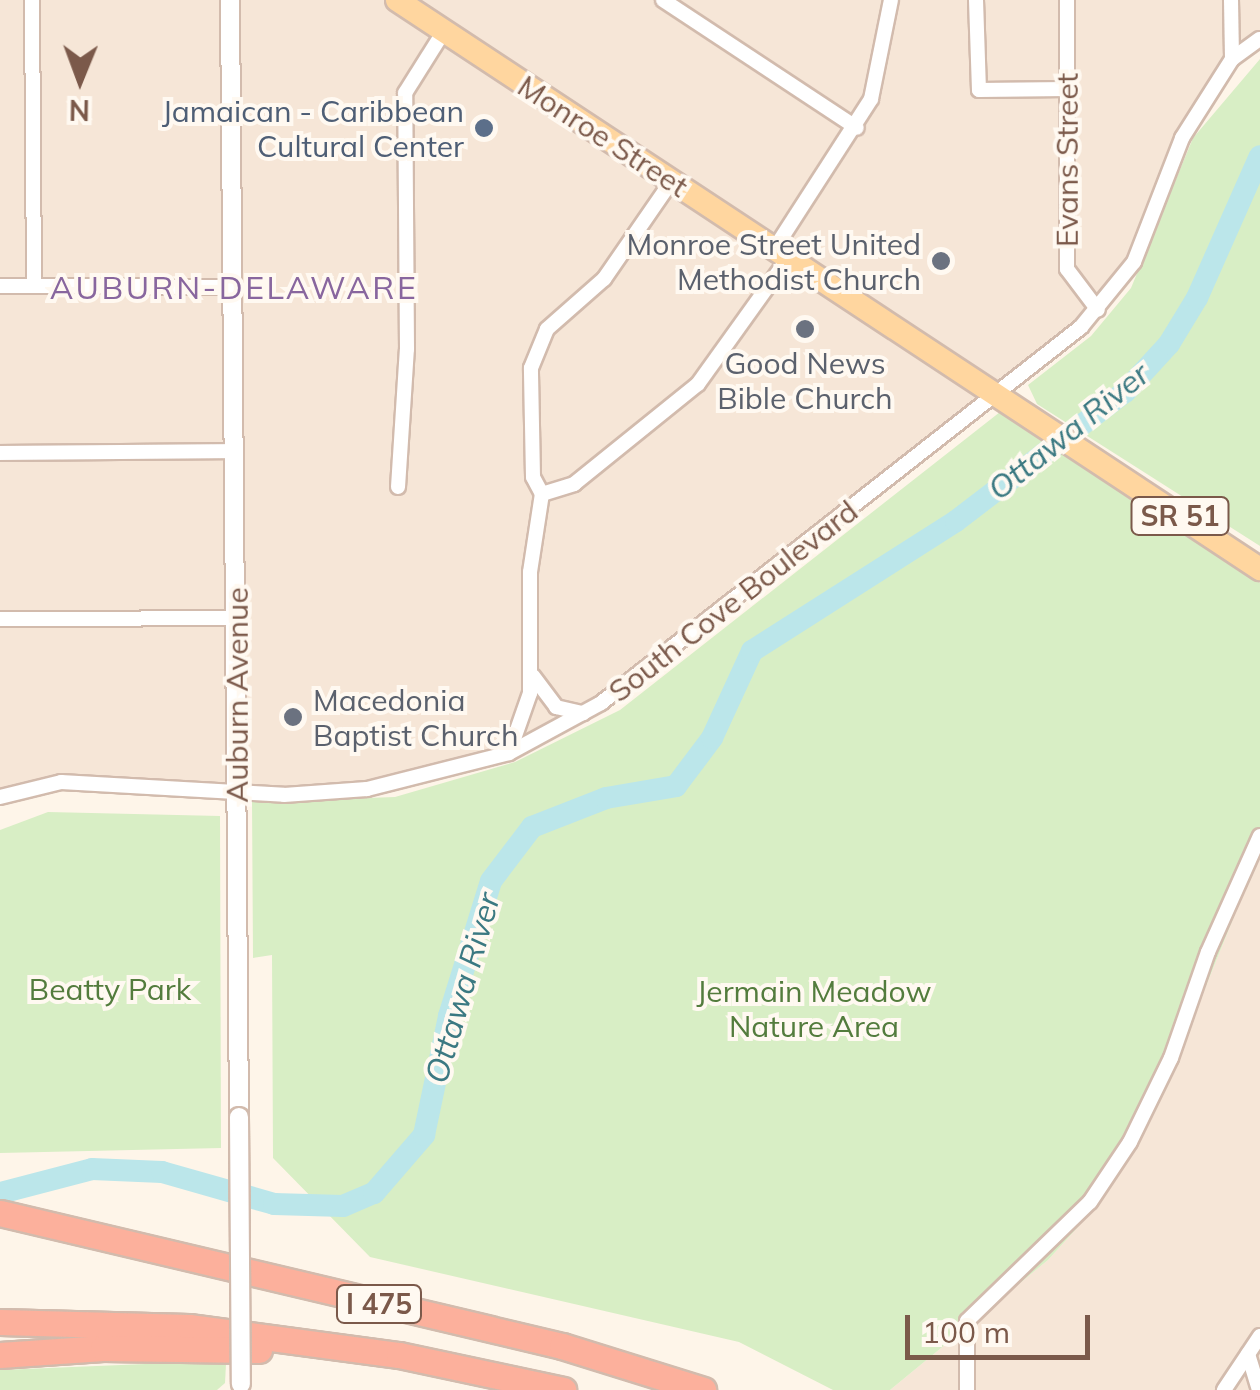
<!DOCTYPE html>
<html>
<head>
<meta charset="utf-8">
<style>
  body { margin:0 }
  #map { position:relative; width:1260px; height:1390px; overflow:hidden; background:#fef5e9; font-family:Mulish,sans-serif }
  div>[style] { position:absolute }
  .residential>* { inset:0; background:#f6e6d7 }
  .green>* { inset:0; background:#d8eec5 }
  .river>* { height:22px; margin:-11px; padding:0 11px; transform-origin:11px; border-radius:11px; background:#bbe6ea }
  .roads { filter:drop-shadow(2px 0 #d2bbad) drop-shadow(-2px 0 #d2bbad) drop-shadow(0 2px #d2bbad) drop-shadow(0 -2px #d2bbad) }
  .minor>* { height:14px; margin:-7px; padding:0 7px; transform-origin:7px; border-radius:7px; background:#fff }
  .tertiary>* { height:18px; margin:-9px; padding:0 9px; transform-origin:9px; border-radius:9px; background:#fff }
  .primary>* { height:22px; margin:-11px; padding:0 11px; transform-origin:11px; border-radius:11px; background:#ffd69f }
  .motorway>* { height:25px; margin:-12.5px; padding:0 12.5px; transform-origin:12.5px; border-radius:12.5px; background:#fcb09c }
  .bridges { filter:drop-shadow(2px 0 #d2bbad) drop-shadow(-2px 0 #d2bbad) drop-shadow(0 2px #d2bbad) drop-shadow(0 -2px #d2bbad) }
  .tertiary-bridge>* { height:18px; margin:-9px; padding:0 9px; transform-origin:9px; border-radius:9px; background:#fff }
  .dots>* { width:28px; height:28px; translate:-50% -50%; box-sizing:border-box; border:5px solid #fff9f1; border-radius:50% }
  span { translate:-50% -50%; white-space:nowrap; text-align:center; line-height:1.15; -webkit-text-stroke:8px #fff9f1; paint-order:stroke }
  .shield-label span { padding:2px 8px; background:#fff9f1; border:2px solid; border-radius:8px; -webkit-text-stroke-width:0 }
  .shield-label { font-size:28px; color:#7b594a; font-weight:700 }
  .service-label { font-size:30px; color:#4e5e75 }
  .right { translate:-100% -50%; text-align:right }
  .street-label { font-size:30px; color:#7b594a }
  .worship-label { font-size:30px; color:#5b616d }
  .left { translate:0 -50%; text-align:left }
  .park-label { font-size:30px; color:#537c3d }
  .neighbourhood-label { font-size:32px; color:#88669e; letter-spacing:2.5px }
  .water-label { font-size:32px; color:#3b7982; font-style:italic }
  .north { position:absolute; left:30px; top:30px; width:100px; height:100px; -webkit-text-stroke:8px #fff9f1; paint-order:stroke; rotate:181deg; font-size:28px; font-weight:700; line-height:40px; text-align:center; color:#7b594a }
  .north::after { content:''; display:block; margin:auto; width:35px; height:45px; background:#7b594a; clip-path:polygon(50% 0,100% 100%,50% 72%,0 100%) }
  .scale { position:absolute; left:905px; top:1315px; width:185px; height:45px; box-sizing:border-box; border:5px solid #7b594a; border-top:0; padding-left:12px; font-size:30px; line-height:35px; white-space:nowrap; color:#7b594a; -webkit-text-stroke:8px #fff9f1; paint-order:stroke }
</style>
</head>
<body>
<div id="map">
  <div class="residential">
    <i style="clip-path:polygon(0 0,1260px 0,1260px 39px,1232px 59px,1182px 138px,1151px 222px,1098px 310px,657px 663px,509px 753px,310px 794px,102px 783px,0 797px)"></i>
    <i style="clip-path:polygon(1260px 852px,1260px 1390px,890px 1390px,1048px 1260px,1096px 1207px,1156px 1110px)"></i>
  </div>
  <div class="green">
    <i style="clip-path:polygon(1260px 59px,1260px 546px,1037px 404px,1028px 385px,1091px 336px,1131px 288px,1193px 138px)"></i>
    <i style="clip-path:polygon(1000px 412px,1260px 583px,1260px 852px,1156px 1110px,1096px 1207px,1048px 1260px,890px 1390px,833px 1390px,739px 1342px,370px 1257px,273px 1158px,272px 955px,253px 958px,252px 802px,395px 797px,515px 762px,620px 710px)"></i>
    <i style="clip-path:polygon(48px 812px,220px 816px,221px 1148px,0 1153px,0 830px)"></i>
    <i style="clip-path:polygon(218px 1361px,226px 1364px,225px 1383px,217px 1390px,0 1390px,0 1370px)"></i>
  </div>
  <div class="river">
    <i style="left:0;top:1193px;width:95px;rotate:-14.6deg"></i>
    <i style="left:92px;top:1169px;width:70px;rotate:2.5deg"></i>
    <i style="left:162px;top:1172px;width:116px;rotate:15.9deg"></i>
    <i style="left:274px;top:1204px;width:69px;rotate:1.7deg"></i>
    <i style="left:343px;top:1206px;width:34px;rotate:-23deg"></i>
    <i style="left:374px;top:1193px;width:77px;rotate:-49.2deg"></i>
    <i style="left:424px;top:1135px;width:122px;rotate:-78.1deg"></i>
    <i style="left:449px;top:1016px;width:141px;rotate:-72.7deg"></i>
    <i style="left:491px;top:881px;width:68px;rotate:-52.8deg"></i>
    <i style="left:532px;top:827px;width:79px;rotate:-21.4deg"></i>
    <i style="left:606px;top:798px;width:71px;rotate:-9.7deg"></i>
    <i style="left:676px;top:786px;width:60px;rotate:-53.1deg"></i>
    <i style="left:712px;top:738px;width:96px;rotate:-65.3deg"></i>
    <i style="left:752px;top:651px;width:242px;rotate:-32.5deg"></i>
    <i style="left:956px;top:521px;width:213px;rotate:-37.4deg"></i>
    <i style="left:1125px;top:392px;width:65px;rotate:-47.5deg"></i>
    <i style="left:1169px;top:344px;width:54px;rotate:-58.7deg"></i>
    <i style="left:1197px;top:298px;width:155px;rotate:-66.1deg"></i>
  </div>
  <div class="roads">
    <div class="minor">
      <i style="left:32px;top:0;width:286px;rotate:89.6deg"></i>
      <i style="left:663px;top:0;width:232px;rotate:33.4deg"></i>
      <i style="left:976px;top:0;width:90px;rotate:88.1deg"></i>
      <i style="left:979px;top:90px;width:88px;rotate:-0.7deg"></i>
      <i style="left:1067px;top:0;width:269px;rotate:90deg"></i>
      <i style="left:1067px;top:269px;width:51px;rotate:52.9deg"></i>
      <i style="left:1231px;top:0;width:59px;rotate:89deg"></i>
      <i style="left:775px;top:248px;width:177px;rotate:-57.2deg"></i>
      <i style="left:871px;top:99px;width:101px;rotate:-78.6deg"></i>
      <i style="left:0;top:286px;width:235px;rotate:0.2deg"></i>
      <i style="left:0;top:453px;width:236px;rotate:-0.5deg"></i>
      <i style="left:398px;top:487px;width:138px;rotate:-86.3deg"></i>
      <i style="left:407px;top:349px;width:256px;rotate:-90.4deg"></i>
      <i style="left:405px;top:93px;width:73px;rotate:-57.8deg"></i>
      <i style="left:542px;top:494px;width:34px;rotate:-17deg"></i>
      <i style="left:574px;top:484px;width:159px;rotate:-38.9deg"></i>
      <i style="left:698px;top:384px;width:156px;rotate:-54.4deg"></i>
      <i style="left:0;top:619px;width:237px;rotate:-0.2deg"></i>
      <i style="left:533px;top:676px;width:39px;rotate:53deg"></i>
      <i style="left:556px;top:707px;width:28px;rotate:13deg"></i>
      <i style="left:509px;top:753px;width:64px;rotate:-70.7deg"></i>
      <i style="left:530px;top:693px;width:121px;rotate:-90deg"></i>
      <i style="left:530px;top:572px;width:79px;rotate:-81.3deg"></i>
      <i style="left:542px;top:494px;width:19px;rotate:-118deg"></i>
      <i style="left:533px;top:477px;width:109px;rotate:-91.1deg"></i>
      <i style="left:531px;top:368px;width:42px;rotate:-67.7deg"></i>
      <i style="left:547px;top:329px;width:76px;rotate:-41.3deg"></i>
      <i style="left:604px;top:279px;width:118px;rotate:-55.4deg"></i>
      <i style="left:0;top:797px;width:63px;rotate:-13.8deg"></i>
      <i style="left:61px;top:782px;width:223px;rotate:3.3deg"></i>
      <i style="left:284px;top:795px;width:83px;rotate:-4.1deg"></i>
      <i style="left:367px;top:789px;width:146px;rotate:-14.2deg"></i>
      <i style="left:509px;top:753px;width:105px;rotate:-28.5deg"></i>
      <i style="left:601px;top:703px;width:610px;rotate:-38.07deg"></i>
      <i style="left:1081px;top:327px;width:84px;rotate:-50.8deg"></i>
      <i style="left:1134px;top:262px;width:133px;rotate:-68.8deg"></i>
      <i style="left:1182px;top:138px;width:93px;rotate:-57.7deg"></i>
      <i style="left:1232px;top:59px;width:34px;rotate:-36deg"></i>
      <i style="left:1248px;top:1354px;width:38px;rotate:73deg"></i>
      <i style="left:967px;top:1390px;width:69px;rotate:-90deg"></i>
      <i style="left:967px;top:1321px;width:171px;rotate:-44.1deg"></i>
      <i style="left:1090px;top:1202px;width:72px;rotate:-56.3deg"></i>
      <i style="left:1130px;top:1142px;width:93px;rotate:-64deg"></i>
      <i style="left:1171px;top:1058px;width:112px;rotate:-70.8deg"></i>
      <i style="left:1208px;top:952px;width:127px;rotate:-65.9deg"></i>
      <i style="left:1224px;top:1390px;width:65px;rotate:-56.3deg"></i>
    </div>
    <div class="tertiary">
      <i style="left:230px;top:0;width:1117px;rotate:89.54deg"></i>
    </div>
    <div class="primary">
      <i style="left:397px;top:0;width:1034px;rotate:33.4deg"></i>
    </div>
    <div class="motorway">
      <i style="left:0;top:1213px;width:578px;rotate:13.31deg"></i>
      <i style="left:562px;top:1346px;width:148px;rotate:17.3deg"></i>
      <i style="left:0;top:1322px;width:189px;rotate:1.5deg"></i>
      <i style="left:189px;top:1327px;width:212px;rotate:7.6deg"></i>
      <i style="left:399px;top:1355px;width:168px;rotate:12deg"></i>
      <i style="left:0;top:1355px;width:103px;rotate:-3.9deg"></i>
      <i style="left:103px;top:1348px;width:156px;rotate:0.7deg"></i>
    </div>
  </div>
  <div class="bridges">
    <div class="tertiary-bridge">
      <i style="left:239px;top:1117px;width:267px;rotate:89.6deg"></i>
    </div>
  </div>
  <div class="dots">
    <i style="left:484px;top:128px;background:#5c6f8a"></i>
    <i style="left:941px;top:261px;background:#6b7280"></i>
    <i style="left:805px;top:329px;background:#6b7280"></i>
    <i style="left:293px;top:717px;background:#6b7280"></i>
  </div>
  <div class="shield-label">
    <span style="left:1180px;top:516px">SR 51</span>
    <span style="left:379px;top:1304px">I 475</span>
  </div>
  <div class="service-label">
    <span class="right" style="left:464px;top:128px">Jamaican - Caribbean<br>Cultural Center</span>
  </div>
  <div class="street-label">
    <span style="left:603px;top:136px;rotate:33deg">Monroe Street</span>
    <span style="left:1067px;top:160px;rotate:-90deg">Evans Street</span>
    <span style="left:733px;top:601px;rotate:-38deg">South Cove Boulevard</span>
    <span style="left:237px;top:695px;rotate:-90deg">Auburn Avenue</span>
  </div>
  <div class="worship-label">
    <span class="right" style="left:921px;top:261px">Monroe Street United<br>Methodist Church</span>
    <span style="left:805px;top:380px">Good News<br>Bible Church</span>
    <span class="left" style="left:313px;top:717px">Macedonia<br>Baptist Church</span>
  </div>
  <div class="park-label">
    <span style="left:110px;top:989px">Beatty Park</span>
    <span style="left:814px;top:1008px">Jermain Meadow<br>Nature Area</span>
  </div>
  <div class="neighbourhood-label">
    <span style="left:234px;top:287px">AUBURN-DELAWARE</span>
  </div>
  <div class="water-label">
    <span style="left:1068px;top:431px;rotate:-39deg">Ottawa River</span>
    <span style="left:462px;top:988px;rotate:-74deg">Ottawa River</span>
  </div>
  <div class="north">N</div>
  <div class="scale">100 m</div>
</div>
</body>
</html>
